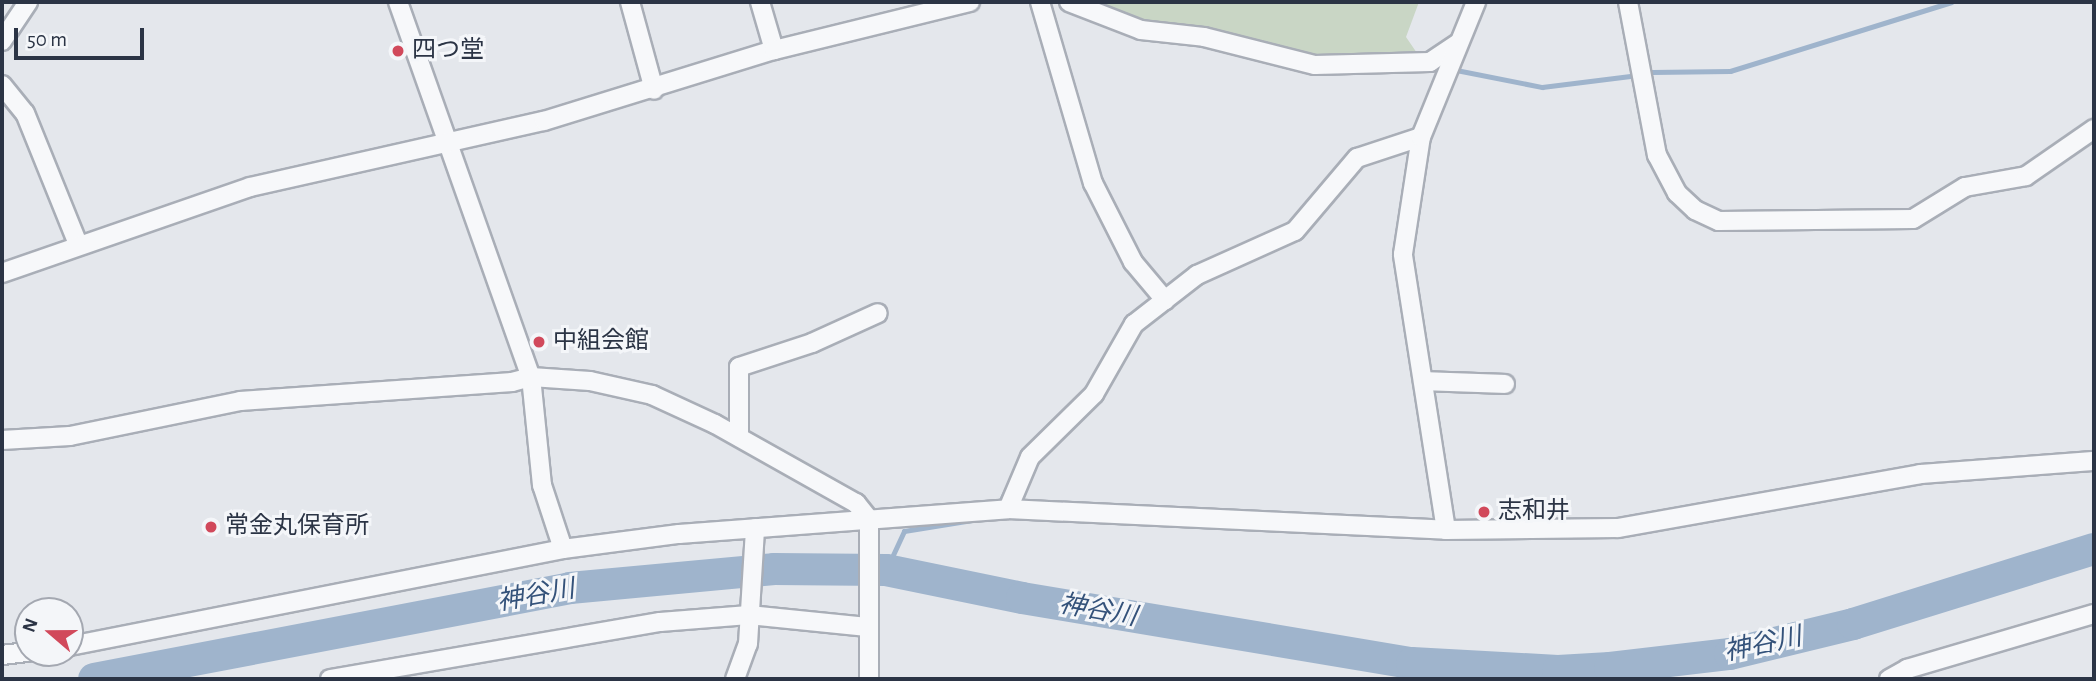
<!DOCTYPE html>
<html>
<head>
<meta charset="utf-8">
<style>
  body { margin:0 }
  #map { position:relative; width:2096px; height:681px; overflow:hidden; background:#e4e7ec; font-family:"Alegreya Sans","Noto Sans JP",sans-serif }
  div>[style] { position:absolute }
  .green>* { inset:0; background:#c9d6c5 }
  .stream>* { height:5px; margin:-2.5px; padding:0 2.5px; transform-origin:2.5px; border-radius:2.5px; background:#9fb4cc }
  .river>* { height:32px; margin:-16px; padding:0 16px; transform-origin:16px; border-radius:16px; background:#9fb4cc }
  .roads { filter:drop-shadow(2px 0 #a9aeb7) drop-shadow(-2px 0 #a9aeb7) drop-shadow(0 2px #a9aeb7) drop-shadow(0 -2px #a9aeb7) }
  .minor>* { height:18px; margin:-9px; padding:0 9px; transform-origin:9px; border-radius:9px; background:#f7f8fa }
  .dots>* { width:19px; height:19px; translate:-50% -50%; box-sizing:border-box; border:4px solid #f4f6f9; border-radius:50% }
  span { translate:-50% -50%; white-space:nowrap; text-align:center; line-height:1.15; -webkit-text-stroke:6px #f4f6f9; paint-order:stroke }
  .poi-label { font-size:24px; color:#2b3445 }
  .left { translate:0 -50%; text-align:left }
  .water-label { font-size:26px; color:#34527a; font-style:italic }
  .frame { position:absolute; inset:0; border:4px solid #2b3445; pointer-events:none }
  .north { position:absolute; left:14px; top:597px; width:70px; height:70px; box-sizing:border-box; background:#f4f6f9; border:2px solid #a4a8b1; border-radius:50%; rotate:290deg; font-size:19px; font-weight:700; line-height:28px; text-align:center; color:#2b3445 }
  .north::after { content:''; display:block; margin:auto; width:24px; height:32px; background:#d1495b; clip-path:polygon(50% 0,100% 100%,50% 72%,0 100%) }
  .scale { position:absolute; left:14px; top:28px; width:130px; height:32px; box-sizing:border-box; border:4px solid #2b3445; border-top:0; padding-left:9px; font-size:21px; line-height:24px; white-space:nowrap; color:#2b3445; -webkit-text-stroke:5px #f4f6f9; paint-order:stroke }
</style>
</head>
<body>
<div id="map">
  <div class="green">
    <i style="clip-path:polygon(1087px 2px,1419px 2px,1406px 37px,1419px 56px,1315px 60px,1142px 34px)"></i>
  </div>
  <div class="stream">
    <i style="left:1456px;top:70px;width:88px;rotate:11.2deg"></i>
    <i style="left:1542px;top:87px;width:97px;rotate:-7.1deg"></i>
    <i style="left:1652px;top:72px;width:78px;rotate:-0.7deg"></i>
    <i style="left:1730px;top:71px;width:232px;rotate:-17.3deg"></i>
    <i style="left:1408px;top:133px;width:7px;rotate:-27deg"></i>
    <i style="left:1414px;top:130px;width:18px;rotate:-68deg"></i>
    <i style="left:1001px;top:500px;width:25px;rotate:-64deg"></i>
    <i style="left:886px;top:570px;width:43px;rotate:-65.2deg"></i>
    <i style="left:904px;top:531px;width:69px;rotate:-9.2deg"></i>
  </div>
  <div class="river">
    <i style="left:94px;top:679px;width:485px;rotate:-10.8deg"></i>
    <i style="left:570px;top:588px;width:205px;rotate:-5.3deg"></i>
    <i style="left:774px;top:569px;width:112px;rotate:0.5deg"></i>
    <i style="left:886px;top:570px;width:139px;rotate:11.6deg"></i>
    <i style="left:1022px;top:598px;width:395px;rotate:9.5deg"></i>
    <i style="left:1412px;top:663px;width:146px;rotate:3.1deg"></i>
    <i style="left:1558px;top:671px;width:52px;rotate:-3.3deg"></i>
    <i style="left:1610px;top:668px;width:121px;rotate:-6.7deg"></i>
    <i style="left:1730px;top:654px;width:127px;rotate:-13.7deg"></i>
    <i style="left:1853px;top:624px;width:252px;rotate:-17.3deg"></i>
  </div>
  <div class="roads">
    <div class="minor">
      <i style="left:398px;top:2px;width:398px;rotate:70.5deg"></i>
      <i style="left:531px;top:377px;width:109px;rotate:84.2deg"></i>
      <i style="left:542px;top:485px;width:67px;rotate:71.8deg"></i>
      <i style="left:630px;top:2px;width:91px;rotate:74.7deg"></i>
      <i style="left:760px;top:2px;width:50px;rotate:73.7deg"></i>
      <i style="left:1040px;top:2px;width:189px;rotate:73.7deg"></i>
      <i style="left:1093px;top:183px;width:89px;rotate:63.1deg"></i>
      <i style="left:1133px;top:262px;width:50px;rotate:49.9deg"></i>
      <i style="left:1069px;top:2px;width:77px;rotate:21.3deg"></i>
      <i style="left:1141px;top:30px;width:63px;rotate:6.3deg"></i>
      <i style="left:1204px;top:37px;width:114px;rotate:14.2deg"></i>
      <i style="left:1315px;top:65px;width:115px;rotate:-1.5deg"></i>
      <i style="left:1430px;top:62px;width:32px;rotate:-34deg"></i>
      <i style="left:1628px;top:2px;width:156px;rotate:79.3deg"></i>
      <i style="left:1657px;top:155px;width:43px;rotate:62.2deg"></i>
      <i style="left:1677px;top:193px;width:25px;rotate:43deg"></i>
      <i style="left:1695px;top:210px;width:26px;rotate:25deg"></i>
      <i style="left:1719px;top:221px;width:194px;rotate:-0.6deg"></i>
      <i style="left:1913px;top:219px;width:61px;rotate:-31.6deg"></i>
      <i style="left:1965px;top:187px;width:62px;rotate:-10.2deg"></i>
      <i style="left:2026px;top:176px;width:83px;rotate:-34.7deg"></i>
      <i style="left:2px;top:41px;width:47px;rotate:-56.3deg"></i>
      <i style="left:2px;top:85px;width:36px;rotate:51deg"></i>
      <i style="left:25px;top:113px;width:141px;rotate:68deg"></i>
      <i style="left:2px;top:273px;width:262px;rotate:-19.1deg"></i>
      <i style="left:250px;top:187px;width:301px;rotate:-12.7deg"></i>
      <i style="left:544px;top:121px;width:241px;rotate:-17.2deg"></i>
      <i style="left:774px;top:50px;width:202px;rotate:-13.8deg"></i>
      <i style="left:1423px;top:381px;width:82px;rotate:2.1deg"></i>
      <i style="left:739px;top:437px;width:70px;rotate:-90deg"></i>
      <i style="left:739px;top:367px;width:77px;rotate:-18.2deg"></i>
      <i style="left:812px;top:343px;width:72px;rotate:-24.4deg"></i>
      <i style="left:2px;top:440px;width:68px;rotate:-3.4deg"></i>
      <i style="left:70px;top:436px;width:174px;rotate:-11.6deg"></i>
      <i style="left:240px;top:401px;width:273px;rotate:-4deg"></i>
      <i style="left:512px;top:382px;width:20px;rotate:-15deg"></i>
      <i style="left:531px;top:377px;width:59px;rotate:3.9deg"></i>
      <i style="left:590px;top:381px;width:64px;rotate:12.7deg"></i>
      <i style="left:652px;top:395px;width:69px;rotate:24.7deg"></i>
      <i style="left:715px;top:424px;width:162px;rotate:29.3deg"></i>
      <i style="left:856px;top:503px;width:21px;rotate:51deg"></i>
      <i style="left:869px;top:519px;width:160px;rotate:90deg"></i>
      <i style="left:1008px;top:509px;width:56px;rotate:-67.1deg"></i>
      <i style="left:1030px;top:457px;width:90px;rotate:-44.5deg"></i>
      <i style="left:1094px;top:394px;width:81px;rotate:-60.3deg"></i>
      <i style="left:1134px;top:324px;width:80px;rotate:-37.9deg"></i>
      <i style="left:1197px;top:275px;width:107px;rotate:-24.2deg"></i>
      <i style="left:1295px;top:231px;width:96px;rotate:-49.7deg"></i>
      <i style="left:1357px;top:158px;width:67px;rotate:-18.2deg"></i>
      <i style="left:1446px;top:530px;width:279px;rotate:-98.9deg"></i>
      <i style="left:1403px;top:254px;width:118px;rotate:-81.3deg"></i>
      <i style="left:1421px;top:137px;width:146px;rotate:-67.8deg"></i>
      <i style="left:70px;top:646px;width:502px;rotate:-11.13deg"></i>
      <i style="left:563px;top:549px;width:117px;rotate:-7.4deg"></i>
      <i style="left:679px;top:534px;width:330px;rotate:-4.3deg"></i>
      <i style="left:1008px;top:509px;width:439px;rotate:2.7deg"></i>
      <i style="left:1446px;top:530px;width:172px;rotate:-0.7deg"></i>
      <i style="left:1618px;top:528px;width:307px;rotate:-10.1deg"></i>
      <i style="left:1920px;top:474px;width:174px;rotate:-4.3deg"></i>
      <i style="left:2px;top:655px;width:26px;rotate:-7deg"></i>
      <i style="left:330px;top:679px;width:335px;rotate:-9.8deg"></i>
      <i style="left:660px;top:622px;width:89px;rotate:-4.5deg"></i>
      <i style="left:749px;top:615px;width:119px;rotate:5.8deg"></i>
      <i style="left:735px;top:679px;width:37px;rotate:-70deg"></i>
      <i style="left:748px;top:644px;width:116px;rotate:-86.5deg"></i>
      <i style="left:1889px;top:679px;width:21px;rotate:-29deg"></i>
      <i style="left:1907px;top:669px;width:195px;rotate:-16.4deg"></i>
    </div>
  </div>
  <div class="dots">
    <i style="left:398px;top:51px;background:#d1495b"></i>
    <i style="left:539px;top:342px;background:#d1495b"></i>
    <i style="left:1484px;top:512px;background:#d1495b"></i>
    <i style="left:211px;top:527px;background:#d1495b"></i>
  </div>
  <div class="poi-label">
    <span class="left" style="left:412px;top:51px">四つ堂</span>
    <span class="left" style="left:553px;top:342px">中組会館</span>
    <span class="left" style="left:1498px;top:512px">志和井</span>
    <span class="left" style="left:225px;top:527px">常金丸保育所</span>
  </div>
  <div class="water-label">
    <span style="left:536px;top:596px;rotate:-10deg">神谷川</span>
    <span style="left:1098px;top:611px;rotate:10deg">神谷川</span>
    <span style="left:1763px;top:645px;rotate:-12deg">神谷川</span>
  </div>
  <div class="frame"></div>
  <div class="north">N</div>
  <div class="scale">50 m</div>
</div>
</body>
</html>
